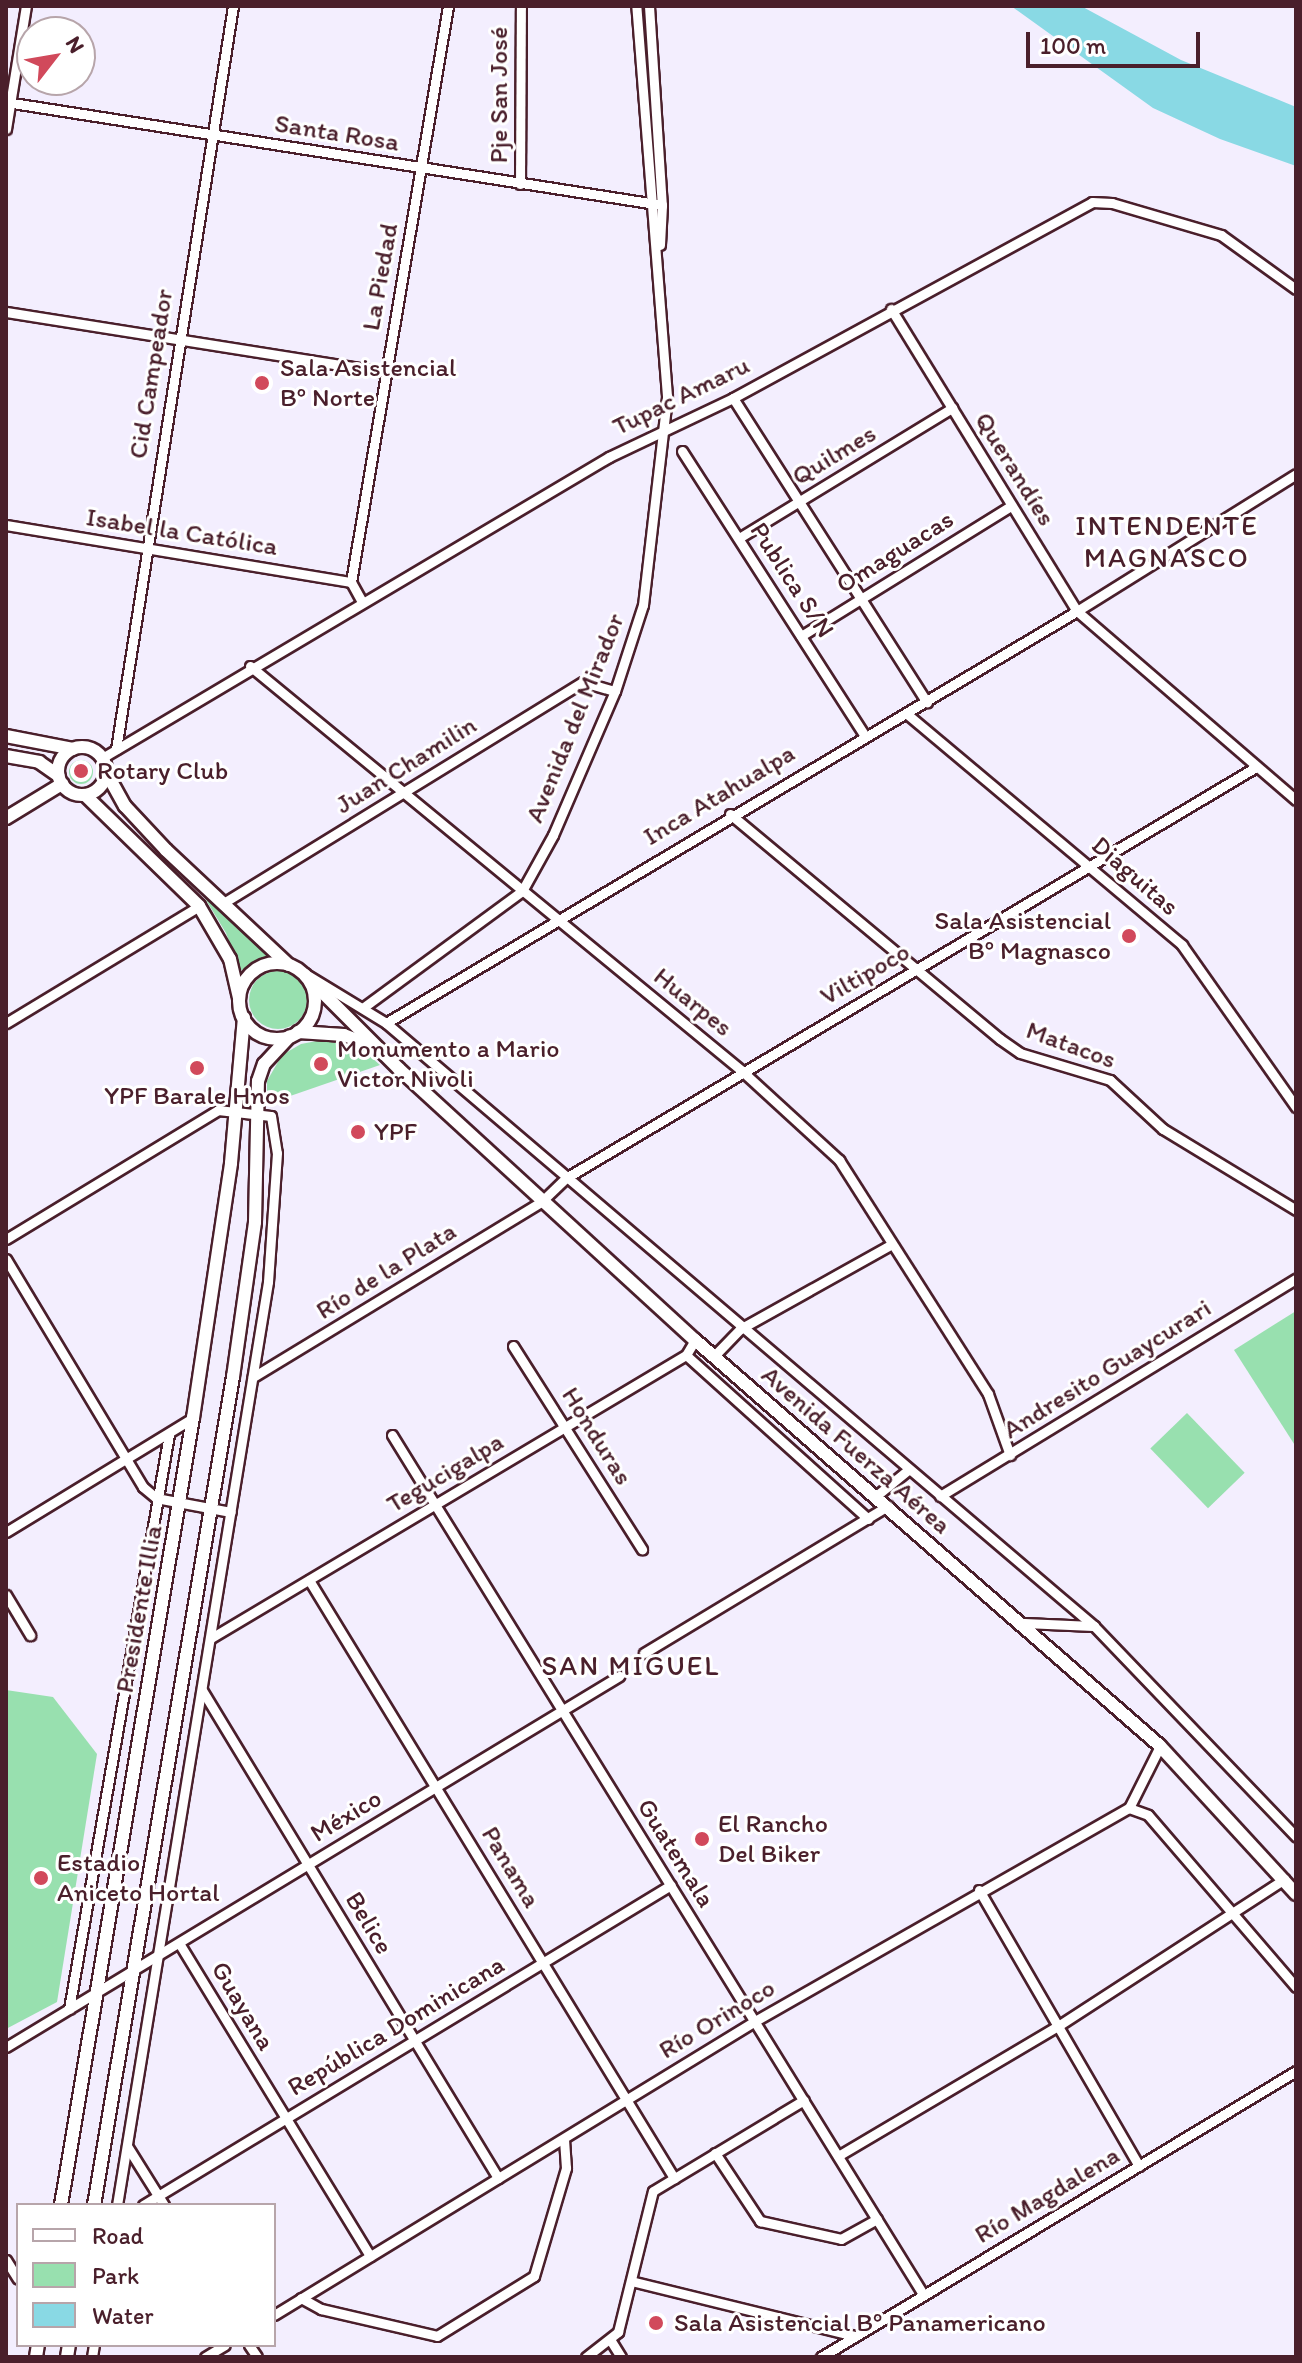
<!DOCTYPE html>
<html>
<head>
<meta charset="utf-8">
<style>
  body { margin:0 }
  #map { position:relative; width:1302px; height:2363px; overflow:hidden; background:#f3eefe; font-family:Itim,sans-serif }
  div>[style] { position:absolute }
  .green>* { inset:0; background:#98e0af; transform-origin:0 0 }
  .round { border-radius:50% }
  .water>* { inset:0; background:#89d9e4 }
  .roads { filter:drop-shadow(2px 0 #4a1f2b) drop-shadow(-2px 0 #4a1f2b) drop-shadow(0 2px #4a1f2b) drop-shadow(0 -2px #4a1f2b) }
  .street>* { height:9px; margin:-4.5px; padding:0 4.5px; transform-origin:4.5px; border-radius:4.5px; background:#fff }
  .secondary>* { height:12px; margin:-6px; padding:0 6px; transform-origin:6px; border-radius:6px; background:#fff }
  .secondary>.ring { margin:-6px; padding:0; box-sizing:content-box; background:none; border:12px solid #fff; border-radius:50% }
  .dots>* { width:22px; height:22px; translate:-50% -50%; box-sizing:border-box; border:4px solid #fff; border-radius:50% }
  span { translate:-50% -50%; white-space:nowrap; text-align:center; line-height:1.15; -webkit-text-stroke:6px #fff; paint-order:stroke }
  .street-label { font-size:26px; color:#4a1f2b }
  .poi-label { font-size:26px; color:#4a1f2b }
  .left { translate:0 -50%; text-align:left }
  .right { translate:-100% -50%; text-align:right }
  .neighbourhood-label { font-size:28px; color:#4a1f2b; letter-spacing:2px }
  .frame { position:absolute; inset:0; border:8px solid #4a1f2b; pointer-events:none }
  .legend { position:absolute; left:16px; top:2203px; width:260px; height:144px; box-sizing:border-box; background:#fff; border:2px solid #b7a5aa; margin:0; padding:10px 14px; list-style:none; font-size:24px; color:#4a1f2b }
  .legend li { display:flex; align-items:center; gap:16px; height:40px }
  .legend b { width:40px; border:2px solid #b7a5aa }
  .north { position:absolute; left:16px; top:16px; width:80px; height:80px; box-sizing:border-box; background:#fff; border:2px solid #b7a5aa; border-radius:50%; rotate:59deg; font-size:22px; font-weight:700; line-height:32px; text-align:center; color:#4a1f2b }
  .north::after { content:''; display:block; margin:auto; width:28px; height:36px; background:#d1495b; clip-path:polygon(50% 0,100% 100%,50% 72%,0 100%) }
  .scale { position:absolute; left:1026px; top:32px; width:174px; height:36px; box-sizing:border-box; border:4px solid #4a1f2b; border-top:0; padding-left:10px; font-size:24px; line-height:28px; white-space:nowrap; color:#4a1f2b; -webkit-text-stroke:6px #fff; paint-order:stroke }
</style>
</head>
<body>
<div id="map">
  <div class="green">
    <i class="round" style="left:69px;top:760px;width:24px;height:24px"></i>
    <i style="clip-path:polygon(203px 895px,226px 916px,268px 955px,240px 971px,226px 933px)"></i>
    <i class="round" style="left:249px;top:971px;width:58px;height:58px"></i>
    <i style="clip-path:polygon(322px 1040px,362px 1049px,380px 1065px,267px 1104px,267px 1081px,282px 1055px,301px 1044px)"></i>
    <i style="clip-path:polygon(1296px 1311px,1296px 1447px,1234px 1350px)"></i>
    <i style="left:1187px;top:1413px;width:83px;height:51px;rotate:46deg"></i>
    <i style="clip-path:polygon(6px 1690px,53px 1697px,97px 1754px,57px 2002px,6px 2029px)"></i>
  </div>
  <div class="water">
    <i style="clip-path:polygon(1011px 6px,1081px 6px,1181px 60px,1296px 107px,1296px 166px,1220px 139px,1153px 108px)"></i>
  </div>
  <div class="roads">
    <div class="street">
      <i style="left:649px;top:6px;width:199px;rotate:86.3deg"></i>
      <i style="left:662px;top:205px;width:40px;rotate:92.9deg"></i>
      <i style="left:6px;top:102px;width:664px;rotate:8.92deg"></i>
      <i style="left:6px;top:129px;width:125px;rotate:-80.8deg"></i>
      <i style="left:520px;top:184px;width:178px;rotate:-89.7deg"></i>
      <i style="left:891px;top:309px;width:355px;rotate:58.4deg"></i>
      <i style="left:1077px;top:611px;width:289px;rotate:40.8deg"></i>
      <i style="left:6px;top:312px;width:385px;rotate:9deg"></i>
      <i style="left:733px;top:398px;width:361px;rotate:57.5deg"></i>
      <i style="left:682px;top:451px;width:336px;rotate:57.3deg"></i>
      <i style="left:6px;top:525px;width:350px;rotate:9.4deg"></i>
      <i style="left:739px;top:538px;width:250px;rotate:-31.4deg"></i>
      <i style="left:361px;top:600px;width:21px;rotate:-119deg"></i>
      <i style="left:351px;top:582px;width:584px;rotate:-80.44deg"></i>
      <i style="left:801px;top:636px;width:247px;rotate:-31.8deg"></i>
      <i style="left:250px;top:666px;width:637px;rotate:39.46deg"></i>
      <i style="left:742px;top:1071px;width:132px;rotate:42.5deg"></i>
      <i style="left:839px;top:1160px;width:277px;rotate:57.5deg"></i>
      <i style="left:988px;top:1394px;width:65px;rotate:70.2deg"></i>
      <i style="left:907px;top:714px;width:359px;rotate:40deg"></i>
      <i style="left:1182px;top:945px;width:198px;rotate:54.9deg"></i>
      <i style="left:116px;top:749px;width:752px;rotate:-81.05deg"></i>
      <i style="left:102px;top:758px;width:590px;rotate:-30.7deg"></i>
      <i style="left:609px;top:457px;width:137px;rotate:-25.4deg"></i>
      <i style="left:733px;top:398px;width:409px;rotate:-28.6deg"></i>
      <i style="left:1092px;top:202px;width:20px;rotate:3deg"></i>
      <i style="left:1112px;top:203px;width:114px;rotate:16.4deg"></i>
      <i style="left:1221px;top:235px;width:92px;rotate:35.8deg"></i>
      <i style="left:730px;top:814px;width:351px;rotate:39.8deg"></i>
      <i style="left:1000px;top:1039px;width:24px;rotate:35deg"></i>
      <i style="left:1020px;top:1053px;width:94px;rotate:16.7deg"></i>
      <i style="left:1110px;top:1080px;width:72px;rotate:42.8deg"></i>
      <i style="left:1163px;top:1129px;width:156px;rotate:31.3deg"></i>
      <i style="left:225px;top:902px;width:420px;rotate:-31.6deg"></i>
      <i style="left:583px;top:682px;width:33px;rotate:16deg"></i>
      <i style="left:309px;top:976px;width:90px;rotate:31.4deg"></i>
      <i style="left:386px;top:1023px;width:930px;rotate:40.42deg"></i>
      <i style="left:1094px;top:1626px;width:292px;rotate:46.2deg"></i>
      <i style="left:364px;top:1007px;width:196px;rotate:-36.3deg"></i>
      <i style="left:522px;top:891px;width:64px;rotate:-61deg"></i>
      <i style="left:553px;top:835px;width:157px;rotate:-66.7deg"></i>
      <i style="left:615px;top:691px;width:90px;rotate:-72deg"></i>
      <i style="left:643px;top:605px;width:210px;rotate:-83.4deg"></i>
      <i style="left:667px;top:396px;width:391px;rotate:-94.5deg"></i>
      <i style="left:6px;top:1023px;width:226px;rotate:-31.2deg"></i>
      <i style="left:386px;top:1023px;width:805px;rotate:-30.8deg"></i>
      <i style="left:1077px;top:611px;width:258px;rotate:-32deg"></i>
      <i style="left:6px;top:1239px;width:248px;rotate:-31.3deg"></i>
      <i style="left:218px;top:1110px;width:53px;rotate:6.5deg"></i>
      <i style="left:271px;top:1116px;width:37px;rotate:81deg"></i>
      <i style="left:277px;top:1153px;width:129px;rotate:94deg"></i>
      <i style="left:268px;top:1282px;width:935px;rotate:99.29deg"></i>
      <i style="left:6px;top:1259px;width:266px;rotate:59deg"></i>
      <i style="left:143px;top:1487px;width:17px;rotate:40deg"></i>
      <i style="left:156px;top:1498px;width:76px;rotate:10.6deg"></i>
      <i style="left:513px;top:1346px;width:241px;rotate:57.6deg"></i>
      <i style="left:686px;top:1355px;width:245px;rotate:42deg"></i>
      <i style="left:714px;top:1356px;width:37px;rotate:-46deg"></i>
      <i style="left:740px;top:1329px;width:174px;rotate:-29.2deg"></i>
      <i style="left:253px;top:1377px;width:338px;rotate:-31.3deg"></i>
      <i style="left:542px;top:1201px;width:33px;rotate:-44deg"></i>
      <i style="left:566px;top:1178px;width:803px;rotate:-30.78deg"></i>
      <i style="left:392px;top:1435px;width:1010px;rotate:58.28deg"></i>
      <i style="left:876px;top:1496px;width:40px;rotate:-39deg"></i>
      <i style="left:940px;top:1496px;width:417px;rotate:-31.4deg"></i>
      <i style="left:6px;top:1532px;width:219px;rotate:-31.4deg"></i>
      <i style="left:309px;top:1580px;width:701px;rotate:58.6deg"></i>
      <i style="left:6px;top:1595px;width:47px;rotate:59deg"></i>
      <i style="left:1023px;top:1623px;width:71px;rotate:2.4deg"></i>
      <i style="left:211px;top:1638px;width:553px;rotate:-30.79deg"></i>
      <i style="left:686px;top:1355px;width:17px;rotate:-59deg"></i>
      <i style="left:644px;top:1653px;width:285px;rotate:-31.1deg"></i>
      <i style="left:202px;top:1690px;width:571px;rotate:58.76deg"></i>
      <i style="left:1129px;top:1808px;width:20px;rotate:20deg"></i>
      <i style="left:1148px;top:1815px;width:227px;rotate:49.3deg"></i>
      <i style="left:979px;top:1890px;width:319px;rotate:59.9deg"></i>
      <i style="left:179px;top:1943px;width:367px;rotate:58.6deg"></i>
      <i style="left:69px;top:2009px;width:584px;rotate:-80.13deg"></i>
      <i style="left:6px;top:2047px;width:717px;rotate:-31.18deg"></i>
      <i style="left:127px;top:2146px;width:70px;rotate:57.9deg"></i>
      <i style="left:715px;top:2153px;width:82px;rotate:56.5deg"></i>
      <i style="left:760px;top:2221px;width:83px;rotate:12.5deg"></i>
      <i style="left:841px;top:2239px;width:41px;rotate:-29.1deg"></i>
      <i style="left:838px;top:2156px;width:256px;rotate:-30.6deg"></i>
      <i style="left:1058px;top:2026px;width:270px;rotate:-33deg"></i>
      <i style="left:143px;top:2205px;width:617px;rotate:-31.22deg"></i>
      <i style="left:6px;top:2260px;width:22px;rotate:58deg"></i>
      <i style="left:631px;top:2281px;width:231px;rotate:13.8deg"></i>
      <i style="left:301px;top:2298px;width:23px;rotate:29deg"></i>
      <i style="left:321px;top:2309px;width:119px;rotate:13.1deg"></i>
      <i style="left:437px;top:2336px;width:114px;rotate:-31.7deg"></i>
      <i style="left:534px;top:2276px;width:113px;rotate:-73.5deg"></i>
      <i style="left:566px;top:2168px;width:29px;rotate:-94deg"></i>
      <i style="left:274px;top:2315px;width:564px;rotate:-31.43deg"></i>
      <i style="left:755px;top:2021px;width:430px;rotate:-29.7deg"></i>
      <i style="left:1129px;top:1808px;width:69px;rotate:-63.4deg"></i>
      <i style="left:611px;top:2341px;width:19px;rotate:58deg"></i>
      <i style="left:249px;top:2345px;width:14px;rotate:56deg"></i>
      <i style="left:92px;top:2357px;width:12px;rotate:-81deg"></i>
      <i style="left:205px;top:2357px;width:23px;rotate:-31deg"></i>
      <i style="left:586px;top:2357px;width:41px;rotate:-38deg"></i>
      <i style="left:618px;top:2332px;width:145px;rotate:-76.1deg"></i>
      <i style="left:653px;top:2191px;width:176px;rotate:-31.1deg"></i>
      <i style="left:821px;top:2357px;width:554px;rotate:-31.05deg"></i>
    </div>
    <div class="secondary">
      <i style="left:6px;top:736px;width:68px;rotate:11deg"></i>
      <i class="ring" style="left:58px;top:747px;width:36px;height:36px"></i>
      <i style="left:6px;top:756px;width:34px;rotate:10deg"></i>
      <i style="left:39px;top:762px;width:24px;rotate:35deg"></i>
      <i style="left:106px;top:772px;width:39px;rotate:61deg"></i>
      <i style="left:125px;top:806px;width:60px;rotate:47deg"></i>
      <i style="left:166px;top:850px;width:168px;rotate:43.1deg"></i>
      <i style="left:85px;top:795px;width:159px;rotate:44.2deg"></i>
      <i style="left:199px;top:906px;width:61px;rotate:59.7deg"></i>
      <i style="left:230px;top:959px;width:40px;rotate:77deg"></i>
      <i style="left:6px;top:818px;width:66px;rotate:-31.3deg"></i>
      <i class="ring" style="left:239px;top:963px;width:64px;height:64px"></i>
      <i style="left:305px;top:975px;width:133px;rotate:45deg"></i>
      <i style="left:399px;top:1069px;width:401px;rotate:42.5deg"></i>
      <i style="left:695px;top:1340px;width:617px;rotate:41.12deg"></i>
      <i style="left:1160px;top:1746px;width:201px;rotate:47.4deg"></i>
      <i style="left:298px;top:1032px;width:46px;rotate:3.7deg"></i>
      <i style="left:344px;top:1035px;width:28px;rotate:21deg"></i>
      <i style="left:61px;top:2205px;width:798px;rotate:-80.48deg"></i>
      <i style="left:193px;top:1418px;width:258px;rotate:-81.5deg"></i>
      <i style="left:231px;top:1163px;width:146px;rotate:-84.9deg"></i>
      <i style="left:94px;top:2205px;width:840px;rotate:-80.47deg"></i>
      <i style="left:233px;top:1377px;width:157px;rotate:-81.9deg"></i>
      <i style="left:255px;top:1222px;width:141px;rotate:-88.8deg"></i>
      <i style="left:258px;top:1081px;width:18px;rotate:-71deg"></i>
      <i style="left:264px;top:1064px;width:38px;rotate:-47deg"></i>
      <i style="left:36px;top:2357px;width:12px;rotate:-81deg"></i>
      <i style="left:67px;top:2357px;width:12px;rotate:-81deg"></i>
    </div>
  </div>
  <div class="dots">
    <i style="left:262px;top:383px;background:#d1495b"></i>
    <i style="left:81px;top:771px;background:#d1495b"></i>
    <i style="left:1129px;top:936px;background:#d1495b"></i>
    <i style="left:321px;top:1064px;background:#d1495b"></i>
    <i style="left:197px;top:1068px;background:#d1495b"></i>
    <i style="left:358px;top:1132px;background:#d1495b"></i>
    <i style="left:702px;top:1839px;background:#d1495b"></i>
    <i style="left:41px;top:1878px;background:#d1495b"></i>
    <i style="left:656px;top:2323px;background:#d1495b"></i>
  </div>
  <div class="street-label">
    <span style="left:499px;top:95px;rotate:-90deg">Pje San José</span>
    <span style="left:337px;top:133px;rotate:9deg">Santa Rosa</span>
    <span style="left:380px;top:277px;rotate:-80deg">La Piedad</span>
    <span style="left:151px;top:374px;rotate:-81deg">Cid Campeador</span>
    <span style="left:681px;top:396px;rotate:-26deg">Tupac Amaru</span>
    <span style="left:834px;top:455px;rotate:-31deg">Quilmes</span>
    <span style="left:1015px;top:469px;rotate:58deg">Querandíes</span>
    <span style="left:182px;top:532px;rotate:9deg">Isabel la Católica</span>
    <span style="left:895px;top:552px;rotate:-32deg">Omaguacas</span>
    <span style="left:792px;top:580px;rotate:57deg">Publica S/N</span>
    <span style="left:575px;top:718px;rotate:-68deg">Avenida del Mirador</span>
    <span style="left:406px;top:765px;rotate:-32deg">Juan Chamilin</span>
    <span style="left:719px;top:795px;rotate:-31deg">Inca Atahualpa</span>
    <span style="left:1135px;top:876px;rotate:41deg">Diaguitas</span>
    <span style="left:865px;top:974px;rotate:-30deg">Viltipoco</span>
    <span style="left:693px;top:1002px;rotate:39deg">Huarpes</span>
    <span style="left:1071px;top:1045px;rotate:20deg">Matacos</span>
    <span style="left:386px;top:1271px;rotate:-32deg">Río de la Plata</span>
    <span style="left:1107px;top:1369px;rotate:-32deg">Andresito Guaycurari</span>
    <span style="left:597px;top:1436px;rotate:58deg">Honduras</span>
    <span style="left:856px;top:1450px;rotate:41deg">Avenida Fuerza Aérea</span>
    <span style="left:445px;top:1473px;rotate:-31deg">Tegucigalpa</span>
    <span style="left:139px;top:1609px;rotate:-80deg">Presidente Illia</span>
    <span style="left:346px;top:1816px;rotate:-31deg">México</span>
    <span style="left:676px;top:1853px;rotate:58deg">Guatemala</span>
    <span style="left:511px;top:1867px;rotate:59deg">Panama</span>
    <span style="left:369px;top:1923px;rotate:59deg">Belice</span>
    <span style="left:243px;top:2006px;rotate:59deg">Guayana</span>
    <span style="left:717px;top:2019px;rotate:-31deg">Río Orinoco</span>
    <span style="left:396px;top:2026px;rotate:-31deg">República Dominicana</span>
    <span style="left:1047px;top:2195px;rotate:-31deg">Río Magdalena</span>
  </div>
  <div class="poi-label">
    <span class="left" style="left:280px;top:383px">Sala Asistencial<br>Bº Norte</span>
    <span class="left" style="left:97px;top:771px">Rotary Club</span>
    <span class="right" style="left:1111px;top:936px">Sala Asistencial<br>Bº Magnasco</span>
    <span class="left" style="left:337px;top:1064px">Monumento a Mario<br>Victor Nivoli</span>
    <span style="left:197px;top:1096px">YPF Barale Hnos</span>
    <span class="left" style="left:374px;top:1132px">YPF</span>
    <span class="left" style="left:718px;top:1839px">El Rancho<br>Del Biker</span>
    <span class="left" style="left:57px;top:1878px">Estadio<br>Aniceto Hortal</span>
    <span class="left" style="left:674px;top:2323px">Sala Asistencial Bº Panamericano</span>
  </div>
  <div class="neighbourhood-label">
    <span style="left:1167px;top:541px">INTENDENTE<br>MAGNASCO</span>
    <span style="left:631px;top:1665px">SAN MIGUEL</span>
  </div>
  <div class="frame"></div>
  <ul class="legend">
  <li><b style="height:10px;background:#fff"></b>Road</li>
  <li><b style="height:22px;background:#98e0af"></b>Park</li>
  <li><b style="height:22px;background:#89d9e4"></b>Water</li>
  </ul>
  <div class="north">N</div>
  <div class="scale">100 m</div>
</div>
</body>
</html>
